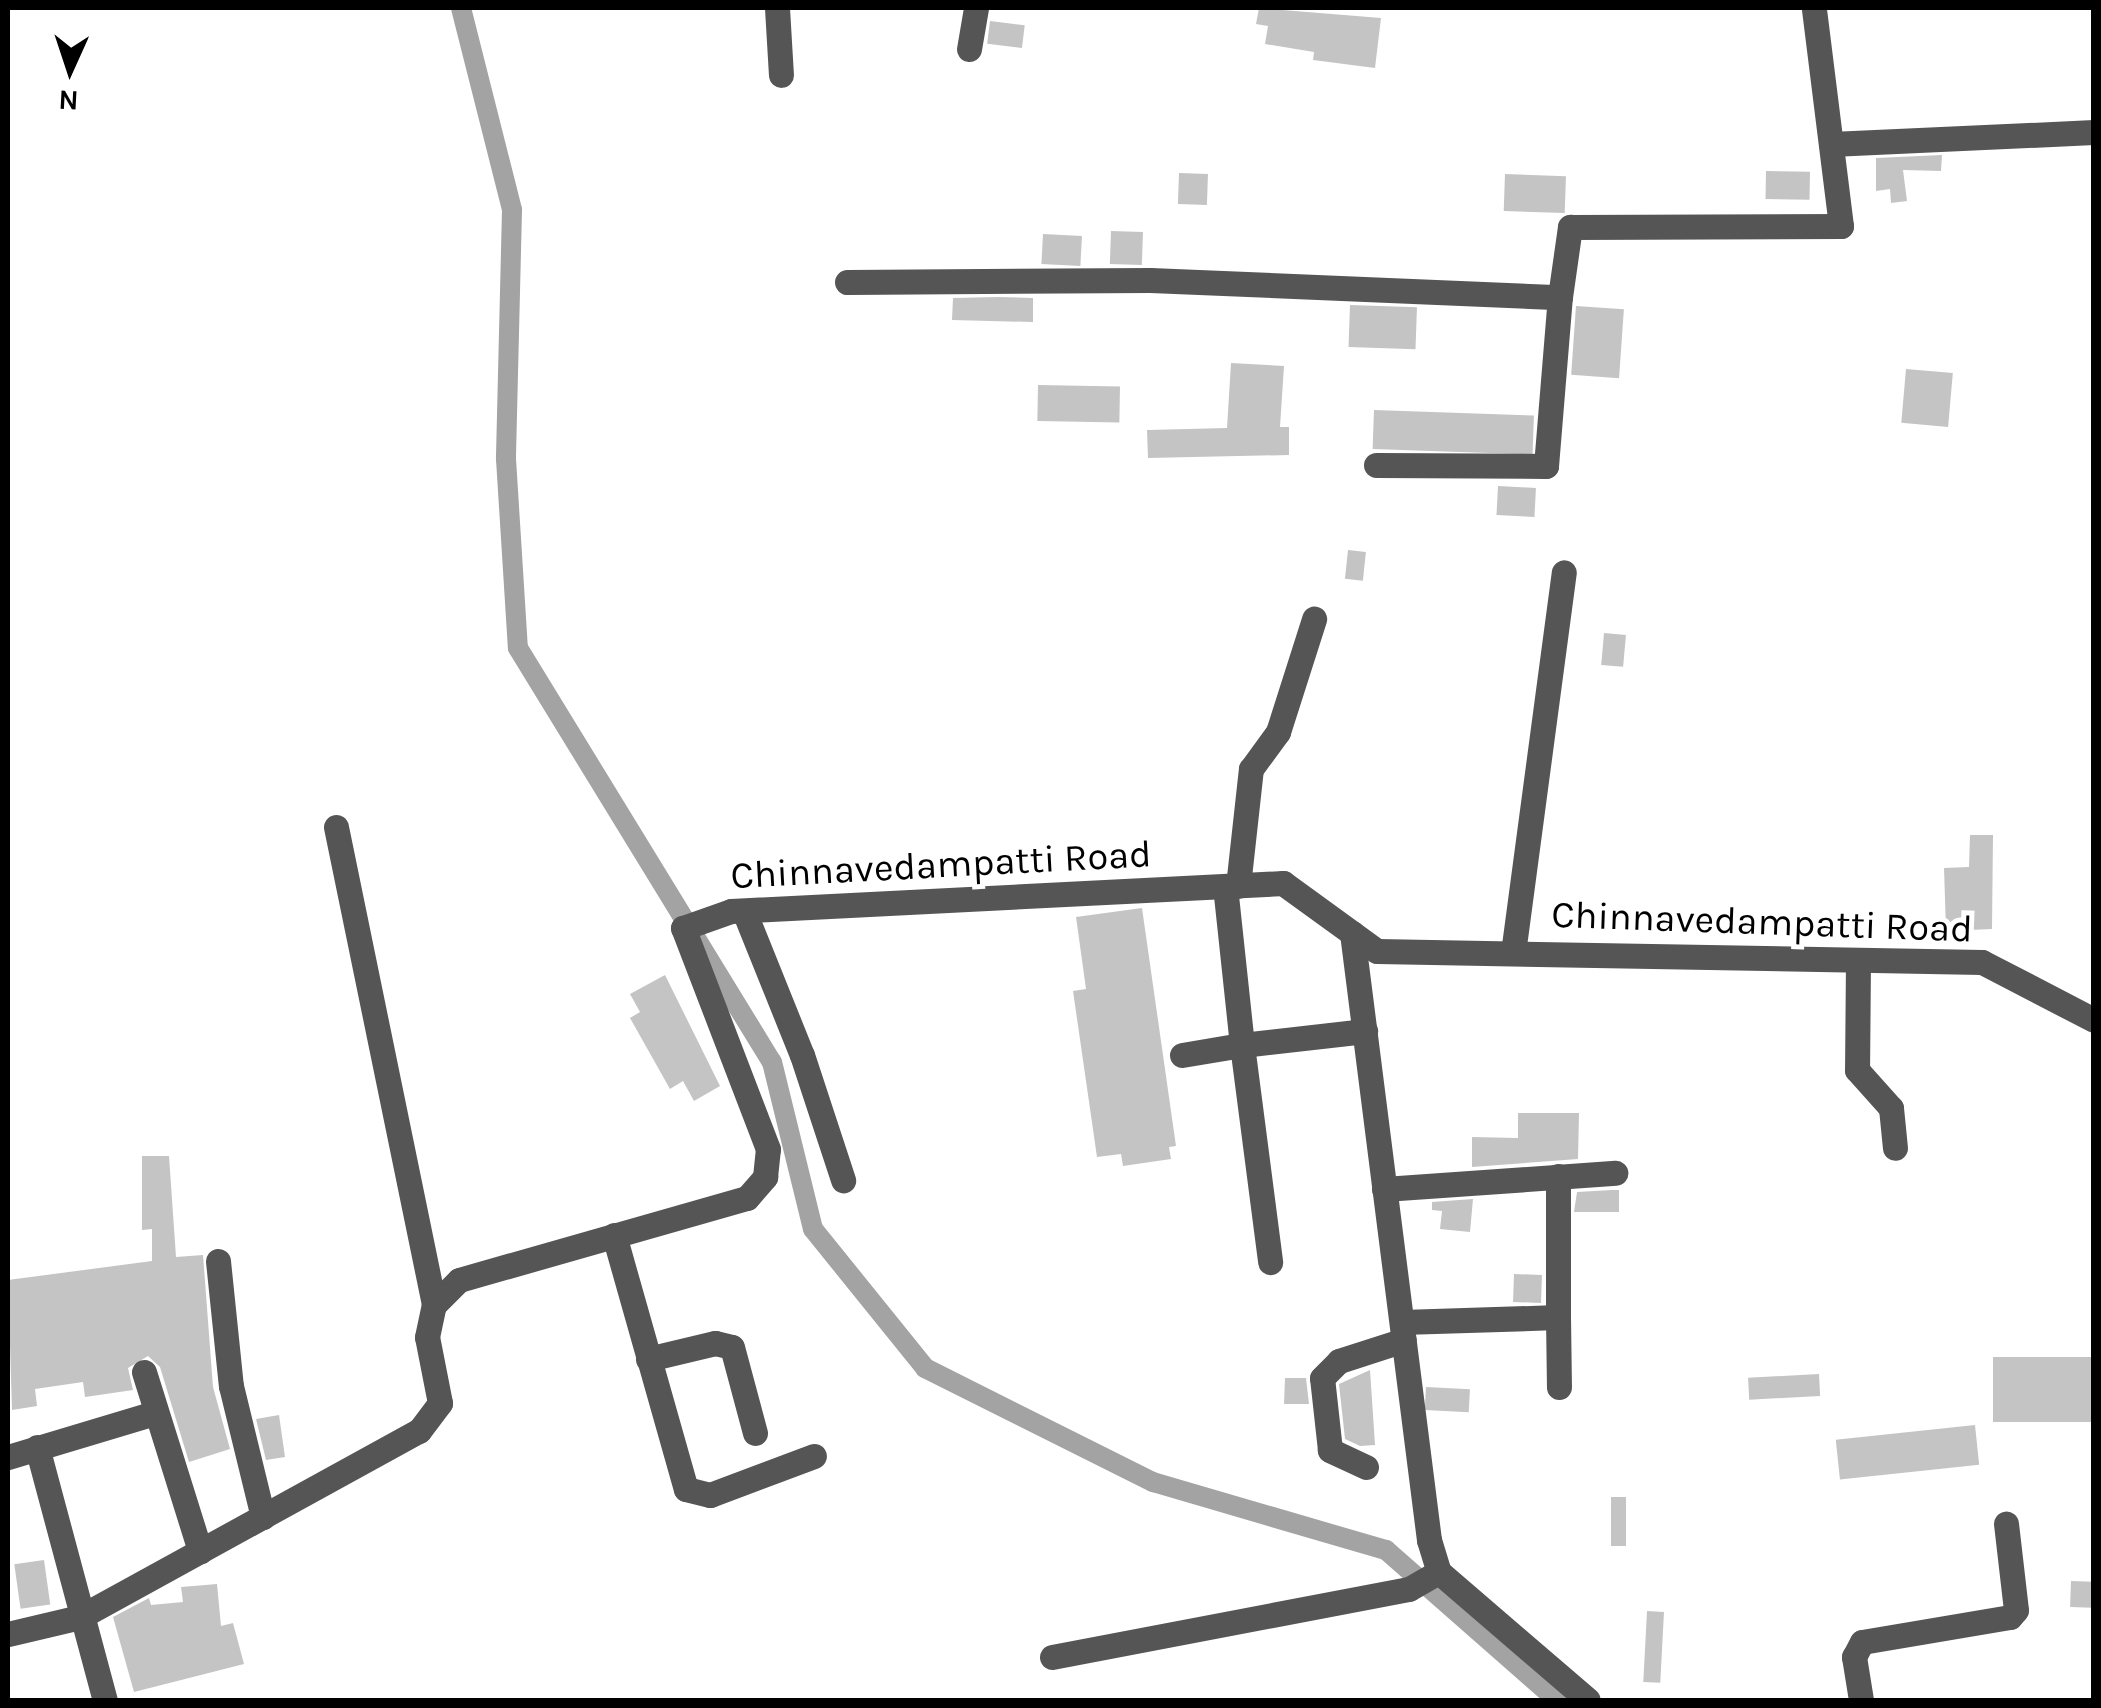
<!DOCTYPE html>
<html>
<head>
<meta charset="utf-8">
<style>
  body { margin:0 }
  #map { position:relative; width:2101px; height:1708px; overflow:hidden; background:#fff; font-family:Karla,sans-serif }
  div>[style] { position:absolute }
  .canal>* { height:20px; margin:-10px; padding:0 10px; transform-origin:10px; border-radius:10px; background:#a3a3a3 }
  .building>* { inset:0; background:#c4c4c4; transform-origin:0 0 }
  .minor>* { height:25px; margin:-12.5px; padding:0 12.5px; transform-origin:12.5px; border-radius:12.5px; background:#555 }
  span { translate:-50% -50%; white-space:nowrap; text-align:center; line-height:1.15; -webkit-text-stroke:10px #fff; paint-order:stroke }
  .street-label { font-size:38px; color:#000 }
  .frame { position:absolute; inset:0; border:10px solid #000; pointer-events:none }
  .north { position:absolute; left:20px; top:20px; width:100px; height:100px; -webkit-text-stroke:8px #fff; paint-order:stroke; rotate:183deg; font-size:28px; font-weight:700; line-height:40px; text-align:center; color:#000 }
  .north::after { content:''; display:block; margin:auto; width:35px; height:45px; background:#000; clip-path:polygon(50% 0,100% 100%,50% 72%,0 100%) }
</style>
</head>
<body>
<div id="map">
  <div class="canal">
    <i style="left:461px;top:8px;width:208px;rotate:75.8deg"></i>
    <i style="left:512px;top:210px;width:249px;rotate:91.4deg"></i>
    <i style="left:506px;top:459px;width:189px;rotate:86.4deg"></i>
    <i style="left:518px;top:648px;width:486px;rotate:58.5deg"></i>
    <i style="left:772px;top:1062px;width:172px;rotate:76.2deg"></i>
    <i style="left:813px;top:1229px;width:179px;rotate:51.1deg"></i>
    <i style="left:925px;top:1368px;width:255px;rotate:26.6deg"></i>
    <i style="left:1153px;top:1482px;width:243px;rotate:16.3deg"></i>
    <i style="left:1386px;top:1550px;width:227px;rotate:41.3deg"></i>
  </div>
  <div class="building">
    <i style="clip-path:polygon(1259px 8px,1381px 18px,1375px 68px,1313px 60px,1314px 52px,1265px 44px,1268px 26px,1256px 24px)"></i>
    <i style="left:990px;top:21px;width:35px;height:23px;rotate:7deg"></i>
    <i style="clip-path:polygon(1942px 155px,1941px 171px,1903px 170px,1907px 201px,1891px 203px,1890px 189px,1876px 191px,1876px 158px)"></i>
    <i style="left:1766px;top:171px;width:44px;height:28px;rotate:1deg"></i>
    <i style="left:1179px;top:173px;width:29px;height:31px;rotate:2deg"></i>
    <i style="left:1505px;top:174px;width:61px;height:37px;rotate:2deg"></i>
    <i style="left:1111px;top:231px;width:32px;height:33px;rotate:2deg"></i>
    <i style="left:1043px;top:234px;width:39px;height:30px;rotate:3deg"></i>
    <i style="clip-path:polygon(998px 297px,1033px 298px,1033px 322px,952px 320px,953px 298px)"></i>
    <i style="left:1350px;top:305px;width:67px;height:42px;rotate:2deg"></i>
    <i style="left:1576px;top:306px;width:48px;height:69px;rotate:4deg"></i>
    <i style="clip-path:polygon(1231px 363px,1284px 366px,1280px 427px,1289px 427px,1289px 455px,1148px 458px,1147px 430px,1227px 428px)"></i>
    <i style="left:1906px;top:369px;width:47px;height:54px;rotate:5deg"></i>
    <i style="left:1038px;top:385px;width:82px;height:36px;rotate:1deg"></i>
    <i style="left:1374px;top:410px;width:160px;height:39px;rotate:2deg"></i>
    <i style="left:1498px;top:486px;width:38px;height:29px;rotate:3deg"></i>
    <i style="left:1348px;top:550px;width:18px;height:29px;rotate:6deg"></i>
    <i style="left:1604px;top:633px;width:22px;height:32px;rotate:5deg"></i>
    <i style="clip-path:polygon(1970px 835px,1993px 835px,1992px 929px,1946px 931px,1944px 868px,1969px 867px)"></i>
    <i style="clip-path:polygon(1142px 908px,1176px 1146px,1169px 1147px,1171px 1159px,1123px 1166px,1121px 1154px,1097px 1157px,1073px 991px,1086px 989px,1076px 917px)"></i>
    <i style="clip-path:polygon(665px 975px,720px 1086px,694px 1101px,683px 1081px,670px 1089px,630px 1018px,640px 1012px,630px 994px)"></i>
    <i style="clip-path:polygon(1518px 1113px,1579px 1113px,1578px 1159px,1472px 1167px,1472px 1137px,1518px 1138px)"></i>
    <i style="clip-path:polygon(142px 1156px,169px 1156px,176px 1257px,203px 1255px,213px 1387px,230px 1449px,189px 1462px,160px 1367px,148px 1356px,128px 1368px,133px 1390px,85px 1397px,83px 1382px,35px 1389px,37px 1406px,12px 1410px,8px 1280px,152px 1261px,152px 1229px,142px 1230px)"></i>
    <i style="clip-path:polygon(1612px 1190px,1619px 1190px,1619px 1212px,1574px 1212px,1577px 1192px)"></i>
    <i style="clip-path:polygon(1473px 1199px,1470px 1232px,1440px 1229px,1442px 1211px,1432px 1210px,1432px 1202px)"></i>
    <i style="left:1514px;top:1274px;width:28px;height:28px;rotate:2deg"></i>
    <i style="left:2094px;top:1357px;width:65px;height:101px;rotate:90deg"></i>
    <i style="clip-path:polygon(1370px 1370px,1375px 1445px,1360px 1446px,1345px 1439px,1339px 1384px)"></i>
    <i style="left:1819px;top:1374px;width:22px;height:71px;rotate:87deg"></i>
    <i style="clip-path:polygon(1285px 1378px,1306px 1378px,1309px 1404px,1284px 1404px)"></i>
    <i style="left:1426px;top:1387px;width:44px;height:23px;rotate:3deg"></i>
    <i style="clip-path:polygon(279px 1415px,285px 1457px,266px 1460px,256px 1419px)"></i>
    <i style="left:1975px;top:1425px;width:40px;height:140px;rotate:84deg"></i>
    <i style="left:1611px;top:1497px;width:15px;height:49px"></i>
    <i style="left:44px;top:1560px;width:45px;height:30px;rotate:82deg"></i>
    <i style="left:2071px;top:1581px;width:23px;height:26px;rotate:2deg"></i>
    <i style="clip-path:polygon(217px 1584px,221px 1626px,233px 1623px,244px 1664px,134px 1692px,113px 1617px,149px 1598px,151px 1605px,183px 1602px,181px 1587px)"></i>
    <i style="left:1647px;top:1611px;width:17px;height:71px;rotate:3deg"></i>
  </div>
  <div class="minor">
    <i style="left:777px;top:8px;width:67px;rotate:86.6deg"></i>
    <i style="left:969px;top:49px;width:42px;rotate:-80.3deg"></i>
    <i style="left:1831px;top:144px;width:263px;rotate:-2.6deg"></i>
    <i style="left:847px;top:282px;width:303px;rotate:-0.4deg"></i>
    <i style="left:1150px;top:280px;width:410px;rotate:2.4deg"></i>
    <i style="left:1560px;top:297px;width:71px;rotate:-81.9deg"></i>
    <i style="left:1570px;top:227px;width:271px;rotate:-0.2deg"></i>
    <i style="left:1841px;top:226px;width:220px;rotate:-97.1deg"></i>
    <i style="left:1376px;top:465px;width:170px;rotate:0.3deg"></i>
    <i style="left:1546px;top:466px;width:170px;rotate:-85.3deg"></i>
    <i style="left:336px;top:827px;width:488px;rotate:78.4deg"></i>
    <i style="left:1225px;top:886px;width:160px;rotate:83.9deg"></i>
    <i style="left:1242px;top:1045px;width:124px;rotate:-6.5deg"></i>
    <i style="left:1238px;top:886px;width:118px;rotate:-83.7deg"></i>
    <i style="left:1251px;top:769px;width:46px;rotate:-53.9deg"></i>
    <i style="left:1278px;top:732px;width:119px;rotate:-72.3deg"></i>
    <i style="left:744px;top:911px;width:155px;rotate:68.1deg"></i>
    <i style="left:802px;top:1055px;width:132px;rotate:71.8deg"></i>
    <i style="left:1352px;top:933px;width:612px;rotate:82.77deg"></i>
    <i style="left:1429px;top:1540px;width:34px;rotate:73deg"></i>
    <i style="left:1439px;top:1572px;width:196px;rotate:40.7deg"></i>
    <i style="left:1513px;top:953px;width:384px;rotate:-82.4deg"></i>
    <i style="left:1858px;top:960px;width:110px;rotate:90.5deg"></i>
    <i style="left:1857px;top:1070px;width:51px;rotate:48.2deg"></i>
    <i style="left:1891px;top:1108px;width:40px;rotate:84.3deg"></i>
    <i style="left:1182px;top:1055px;width:61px;rotate:-9.5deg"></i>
    <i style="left:1242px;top:1045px;width:219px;rotate:82.6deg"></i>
    <i style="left:1384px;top:1189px;width:232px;rotate:-4deg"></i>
    <i style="left:614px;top:1235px;width:264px;rotate:74.2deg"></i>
    <i style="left:686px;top:1489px;width:25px;rotate:14deg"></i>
    <i style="left:710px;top:1495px;width:111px;rotate:-20.6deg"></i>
    <i style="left:218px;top:1261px;width:126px;rotate:84.1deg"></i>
    <i style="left:231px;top:1386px;width:135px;rotate:76.3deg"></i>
    <i style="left:1558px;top:1317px;width:70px;rotate:89.2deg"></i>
    <i style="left:1402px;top:1322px;width:156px;rotate:-1.8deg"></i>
    <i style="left:1558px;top:1317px;width:141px;rotate:-90deg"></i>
    <i style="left:648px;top:1359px;width:69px;rotate:-13.4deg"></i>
    <i style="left:715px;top:1343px;width:17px;rotate:13deg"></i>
    <i style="left:732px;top:1347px;width:89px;rotate:75deg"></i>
    <i style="left:144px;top:1372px;width:188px;rotate:72.6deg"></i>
    <i style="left:37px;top:1447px;width:262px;rotate:75deg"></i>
    <i style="left:8px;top:1457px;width:153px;rotate:-16.7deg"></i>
    <i style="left:1366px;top:1467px;width:40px;rotate:-155deg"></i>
    <i style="left:1330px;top:1450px;width:72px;rotate:-96.3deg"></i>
    <i style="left:1322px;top:1378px;width:24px;rotate:-45deg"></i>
    <i style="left:1339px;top:1361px;width:68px;rotate:-17.9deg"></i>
    <i style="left:8px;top:1634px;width:74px;rotate:-13.3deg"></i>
    <i style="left:80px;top:1617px;width:387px;rotate:-28.8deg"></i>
    <i style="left:419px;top:1431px;width:35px;rotate:-53deg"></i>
    <i style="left:440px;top:1403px;width:67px;rotate:-101.1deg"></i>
    <i style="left:427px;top:1337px;width:33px;rotate:-78deg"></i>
    <i style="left:434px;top:1305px;width:35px;rotate:-45deg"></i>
    <i style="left:459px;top:1280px;width:299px;rotate:-15.9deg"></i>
    <i style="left:747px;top:1198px;width:28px;rotate:-49deg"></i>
    <i style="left:765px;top:1177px;width:28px;rotate:-84deg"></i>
    <i style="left:768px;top:1149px;width:237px;rotate:-111deg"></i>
    <i style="left:683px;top:928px;width:51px;rotate:-19.5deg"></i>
    <i style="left:731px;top:911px;width:553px;rotate:-2.9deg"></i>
    <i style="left:1283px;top:883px;width:116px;rotate:35.9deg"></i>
    <i style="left:1377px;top:951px;width:605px;rotate:1.04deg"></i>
    <i style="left:1982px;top:962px;width:126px;rotate:27.4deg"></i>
    <i style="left:1052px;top:1657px;width:363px;rotate:-10.8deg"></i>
    <i style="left:1409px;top:1589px;width:34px;rotate:-30deg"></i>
    <i style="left:1861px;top:1700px;width:44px;rotate:-99.2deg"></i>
    <i style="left:1854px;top:1657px;width:17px;rotate:-62deg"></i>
    <i style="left:1862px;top:1642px;width:150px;rotate:-9.6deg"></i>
    <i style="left:2010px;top:1617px;width:9px;rotate:-49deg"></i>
    <i style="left:2016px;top:1610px;width:87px;rotate:-96.6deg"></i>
  </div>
  <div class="street-label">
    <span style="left:941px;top:865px;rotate:-3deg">Chinnavedampatti Road</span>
    <span style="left:1762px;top:922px;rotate:2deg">Chinnavedampatti Road</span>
  </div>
  <div class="frame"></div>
  <div class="north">N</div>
</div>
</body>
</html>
